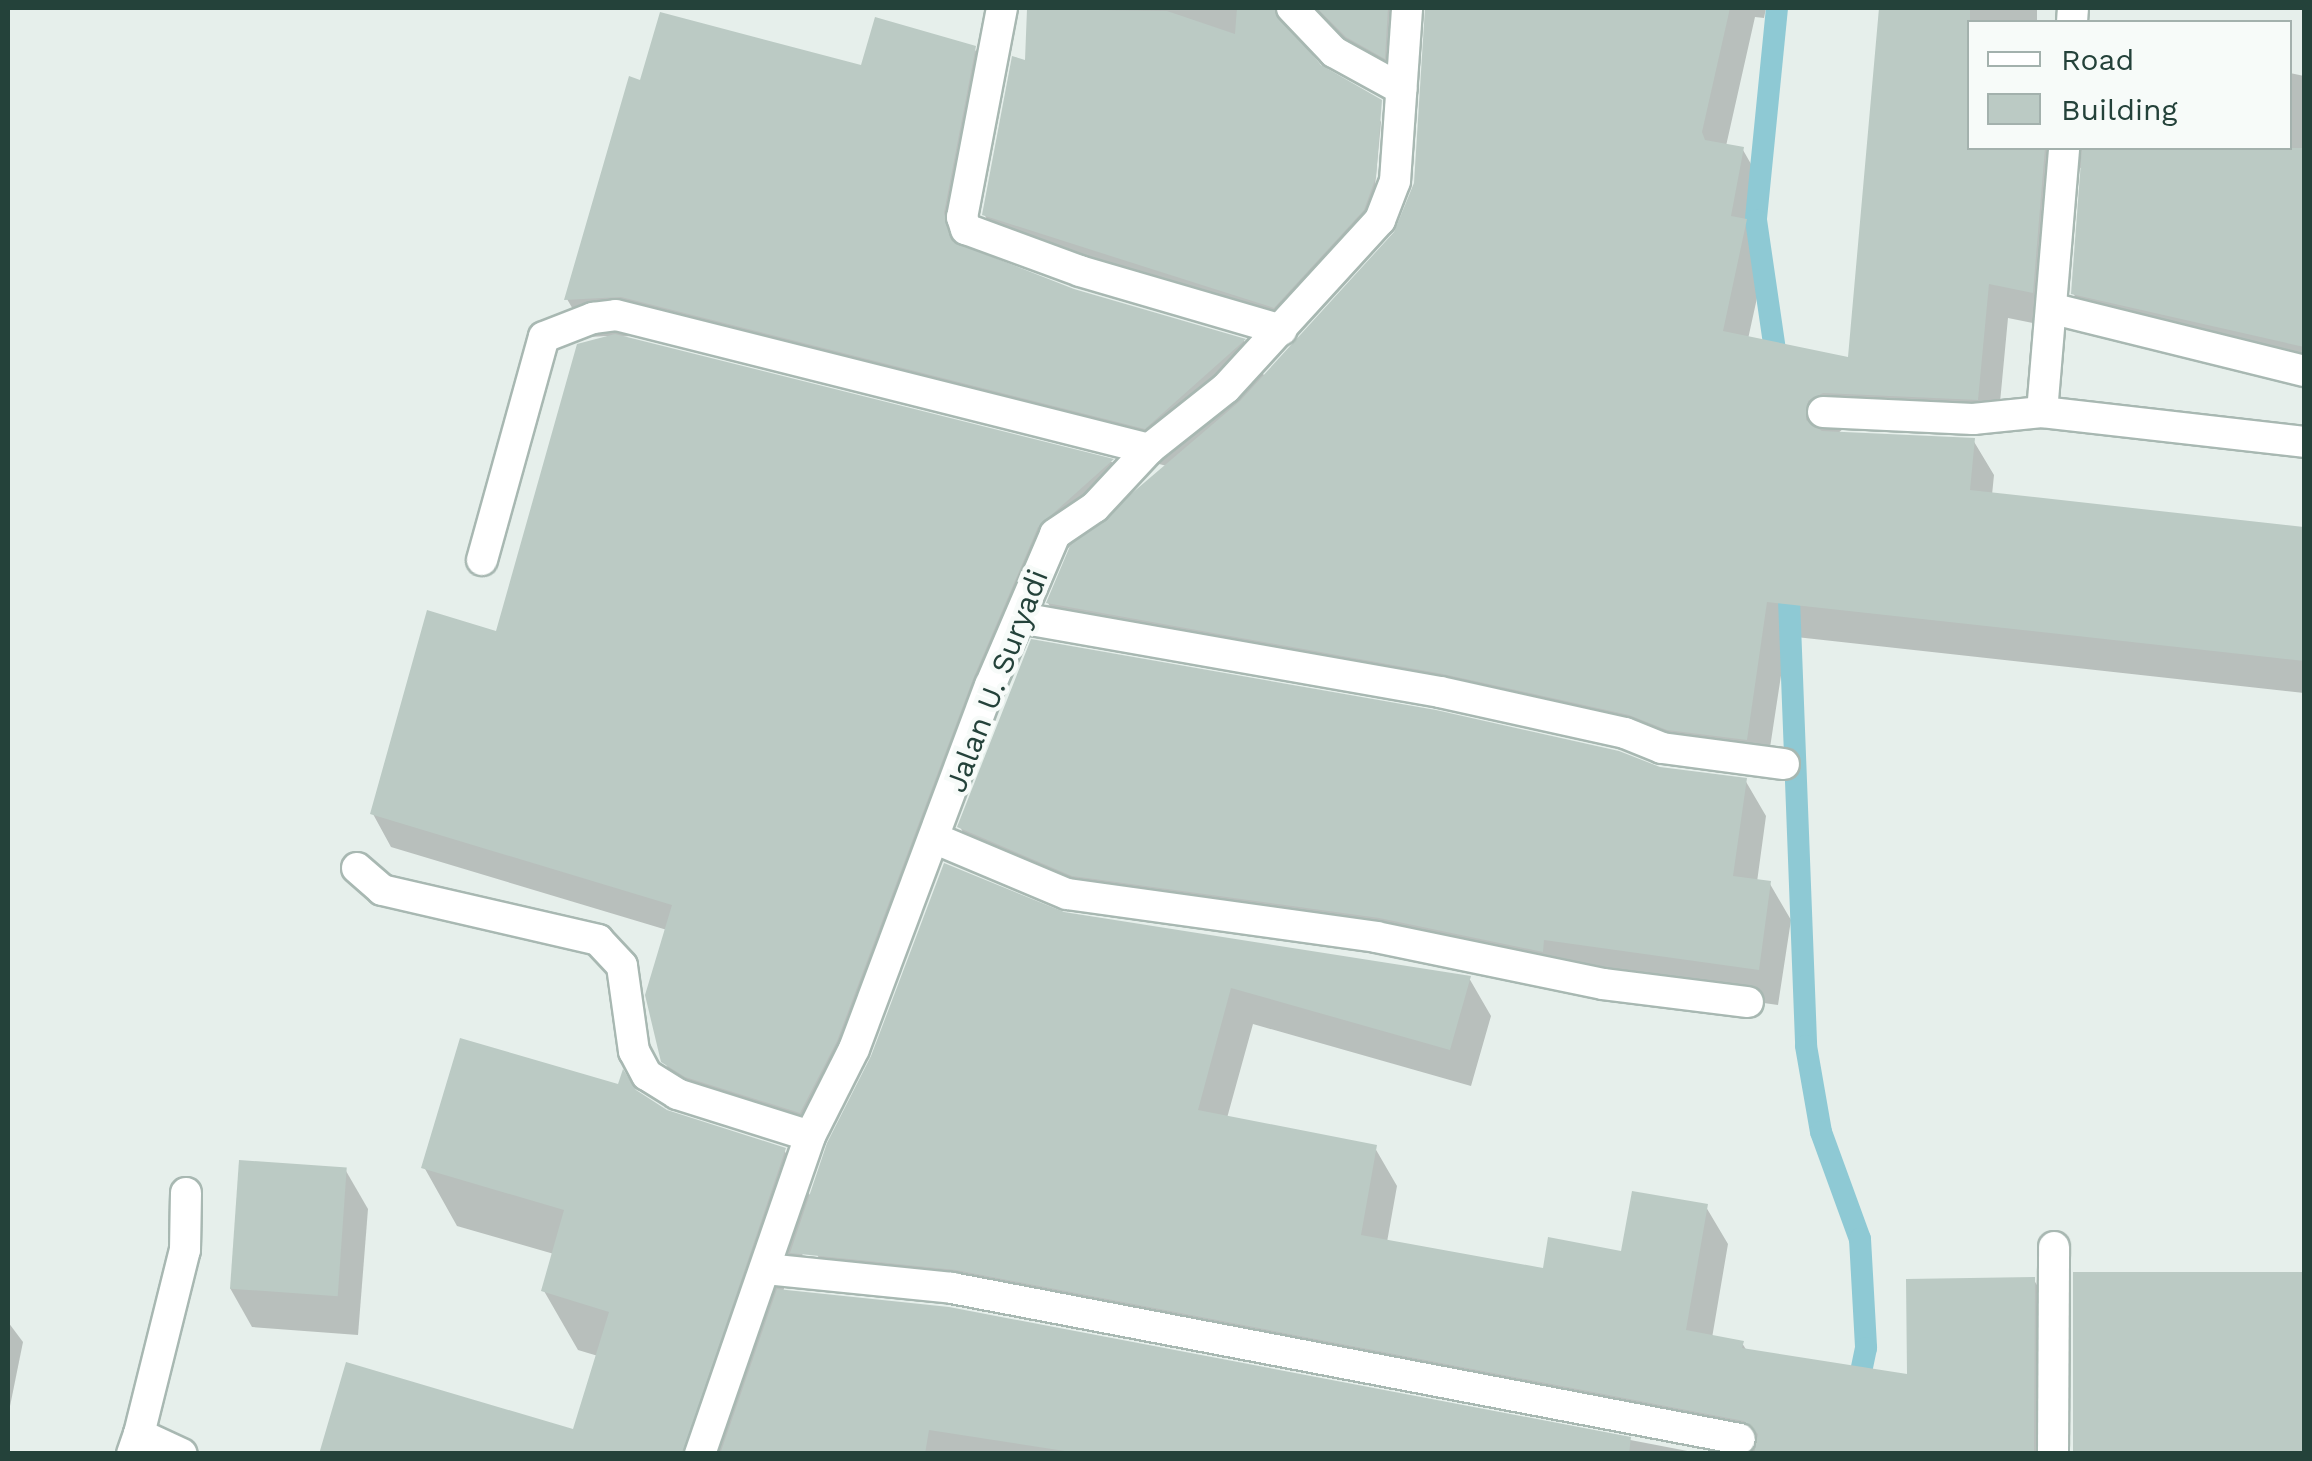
<!DOCTYPE html>
<html>
<head>
<meta charset="utf-8">
<style>
  body { margin:0 }
  #map { position:relative; width:2312px; height:1461px; overflow:hidden; background:#e6efeb; font-family:"Work Sans",sans-serif }
  div>[style] { position:absolute }
  .shadow>* { inset:0; background:#0003; transform-origin:0 0 }
  .stream>* { height:22px; margin:-11px; padding:0 11px; transform-origin:11px; border-radius:11px; background:#8ec9d4 }
  .building>* { inset:0; background:#bbcac4; transform-origin:0 0 }
  .roads { filter:drop-shadow(2px 0 #a8b8b2) drop-shadow(-2px 0 #a8b8b2) drop-shadow(0 2px #a8b8b2) drop-shadow(0 -2px #a8b8b2) }
  .minor>* { height:30px; margin:-15px; padding:0 15px; transform-origin:15px; border-radius:15px; background:#fff }
  span { translate:-50% -50%; white-space:nowrap; text-align:center; line-height:1.15; -webkit-text-stroke:9px #f7fbf9; paint-order:stroke }
  .street-label { font-size:30px; color:#24423a }
  .frame { position:absolute; inset:0; border:10px solid #24423a; pointer-events:none }
  .legend { position:absolute; left:1967px; top:20px; width:325px; height:130px; box-sizing:border-box; background:#f7fbf9; border:2px solid #a3b1ad; margin:0; padding:12px 18px; list-style:none; font-size:30px; color:#24423a }
  .legend li { display:flex; align-items:center; gap:20px; height:50px }
  .legend b { width:50px; border:2px solid #a3b1ad }
</style>
</head>
<body>
<div id="map">
  <div class="shadow">
    <i style="clip-path:polygon(1050px 8px,1393px 8px,1386px 77px,1303px 18px,1288px 33px,1319px 67px,1365px 93px,1381px 122px,1372px 218px,1290px 335px,1001px 243px,984px 214px)"></i>
    <i style="clip-path:polygon(evenodd,1468px 8px,1766px 8px,1764px 18px,1755px 17px,1726px 146px,1743px 150px,1763px 185px,1753px 235px,1766px 257px,1748px 339px,1850px 360px,1883px 8px,2037px 8px,2037px 22px,1970px 22px,1970px 148px,2290px 148px,2290px 73px,2304px 76px,2304px 374px,2094px 329px,2073px 293px,2084px 165px,2064px 182px,2052px 327px,2008px 318px,1997px 434px,1844px 428px,1837px 434px,1973px 440px,1994px 475px,1992px 495px,2304px 529px,2304px 693px,1787px 636px,1766px 774px,1465px 708px,1069px 638px,1048px 603px,1074px 543px,1056px 559px,819px 1145px,683px 1094px,664px 1061px,667px 930px,391px 847px,373px 814px,498px 634px,607px 336px,589px 337px,567px 299px,642px 83px,862px 68px,974px 48px,996px 86px,965px 250px,1073px 291px,1244px 341px,1265px 377px,1421px 216px,1468px 8px,644px 335px,1167px 466px,1132px 496px,1112px 462px,617px 337px,644px 335px)"></i>
    <i style="clip-path:polygon(1659px 769px,1745px 780px,1766px 816px,1757px 882px,1770px 884px,1791px 920px,1778px 1005px,1564px 975px,981px 863px,960px 827px)"></i>
    <i style="clip-path:polygon(1063px 915px,1469px 978px,1491px 1016px,1471px 1086px,1253px 1024px,1227px 1118px,1375px 1148px,1397px 1186px,1387px 1242px,1545px 1270px,1624px 1253px,1706px 1207px,1728px 1244px,1712px 1338px,1742px 1343px,1747px 1351px,1910px 1377px,2034px 1280px,2056px 1318px,2055px 1454px,1744px 1454px,979px 1307px,834px 1292px,809px 1236px,796px 1273px,789px 1272px,734px 1454px,322px 1454px,575px 1432px,598px 1356px,578px 1350px,544px 1291px,554px 1254px,457px 1226px,424px 1167px,634px 1092px,666px 1112px,784px 1150px,811px 1197px)"></i>
    <i style="clip-path:polygon(346px 1171px,368px 1209px,358px 1335px,252px 1327px,230px 1288px)"></i>
    <i style="left:2304px;top:1275px;width:179px;height:229px;rotate:90deg"></i>
    <i style="clip-path:polygon(949px 1309px,1703px 1454px,780px 1454px)"></i>
    <i style="clip-path:polygon(8px 1322px,23px 1342px,8px 1416px)"></i>
  </div>
  <div class="stream">
    <i style="left:1777px;top:8px;width:213px;rotate:95.7deg"></i>
    <i style="left:1756px;top:220px;width:153px;rotate:81.7deg"></i>
    <i style="left:1788px;top:573px;width:473px;rotate:87.8deg"></i>
    <i style="left:1806px;top:1046px;width:87px;rotate:80.1deg"></i>
    <i style="left:1821px;top:1132px;width:114px;rotate:70deg"></i>
    <i style="left:1860px;top:1239px;width:109px;rotate:86.8deg"></i>
    <i style="left:1866px;top:1348px;width:49px;rotate:101.8deg"></i>
  </div>
  <div class="building">
    <i style="clip-path:polygon(1237px 8px,1274px 8px,1321px 65px,1382px 100px,1376px 177px,1364px 210px,1274px 308px,982px 215px,1012px 56px,1025px 60px,1027px 9px,1167px 11px,1235px 34px)"></i>
    <i style="clip-path:polygon(1317px 8px,1388px 8px,1385px 59px,1346px 37px)"></i>
    <i style="clip-path:polygon(1425px 8px,1730px 8px,1702px 132px,1705px 140px,1744px 147px,1731px 216px,1747px 219px,1723px 331px,1848px 357px,1879px 8px,1970px 8px,1970px 148px,2045px 148px,2033px 293px,1989px 284px,1978px 400px,1823px 393px,1808px 401px,1806px 420px,1822px 431px,1975px 438px,1970px 490px,2304px 527px,2304px 661px,1767px 602px,1747px 740px,1667px 730px,1629px 715px,1443px 674px,1046px 603px,1070px 546px,1240px 401px,1394px 232px,1414px 183px)"></i>
    <i style="clip-path:polygon(660px 12px,861px 65px,875px 17px,976px 46px,944px 213px,952px 241px,1074px 289px,1246px 339px,1145px 429px,621px 297px,564px 300px,629px 76px,640px 80px)"></i>
    <i style="clip-path:polygon(2082px 148px,2304px 148px,2304px 347px,2071px 294px)"></i>
    <i style="clip-path:polygon(615px 334px,1114px 459px,1038px 527px,973px 679px,837px 1041px,800px 1113px,685px 1077px,661px 1062px,645px 995px,672px 905px,370px 814px,427px 610px,496px 631px,577px 344px)"></i>
    <i style="clip-path:polygon(1031px 639px,1436px 710px,1619px 751px,1660px 767px,1747px 778px,1733px 876px,1771px 881px,1759px 970px,1544px 940px,1543px 952px,1379px 918px,1072px 876px,957px 827px)"></i>
    <i style="clip-path:polygon(944px 863px,1064px 912px,1471px 976px,1450px 1050px,1231px 988px,1198px 1110px,1377px 1145px,1361px 1235px,1543px 1268px,1548px 1237px,1621px 1251px,1632px 1191px,1708px 1204px,1686px 1330px,1744px 1341px,1742px 1348px,1907px 1374px,1906px 1279px,2035px 1277px,2034px 1454px,1754px 1454px,1758px 1434px,1744px 1421px,956px 1270px,790px 1253px,827px 1143px,871px 1056px)"></i>
    <i style="clip-path:polygon(460px 1038px,618px 1084px,623px 1069px,636px 1090px,667px 1110px,786px 1148px,682px 1454px,319px 1454px,346px 1362px,573px 1429px,609px 1312px,541px 1291px,564px 1210px,421px 1168px)"></i>
    <i style="left:239px;top:1160px;width:108px;height:129px;rotate:4deg"></i>
    <i style="left:2304px;top:1272px;width:182px;height:231px;rotate:90deg"></i>
    <i style="clip-path:polygon(777px 1289px,949px 1307px,1631px 1437px,1629px 1454px,1084px 1454px,929px 1430px,925px 1454px,720px 1454px)"></i>
  </div>
  <div class="roads">
    <div class="minor">
      <i style="left:1002px;top:8px;width:213px;rotate:100.8deg"></i>
      <i style="left:962px;top:217px;width:13px;rotate:72deg"></i>
      <i style="left:966px;top:229px;width:121px;rotate:20.2deg"></i>
      <i style="left:1080px;top:271px;width:210px;rotate:16.3deg"></i>
      <i style="left:1292px;top:8px;width:61px;rotate:46.3deg"></i>
      <i style="left:1334px;top:52px;width:77px;rotate:28.9deg"></i>
      <i style="left:2072px;top:22px;width:14px;rotate:-86deg"></i>
      <i style="left:2054px;top:309px;width:258px;rotate:13.9deg"></i>
      <i style="left:1823px;top:412px;width:150px;rotate:2.7deg"></i>
      <i style="left:1973px;top:419px;width:69px;rotate:-5.8deg"></i>
      <i style="left:2042px;top:412px;width:264px;rotate:6.5deg"></i>
      <i style="left:2042px;top:412px;width:265px;rotate:-85.2deg"></i>
      <i style="left:482px;top:560px;width:231px;rotate:-74.5deg"></i>
      <i style="left:544px;top:337px;width:53px;rotate:-21.2deg"></i>
      <i style="left:593px;top:318px;width:23px;rotate:-7deg"></i>
      <i style="left:616px;top:315px;width:550px;rotate:14.11deg"></i>
      <i style="left:1020px;top:618px;width:426px;rotate:10deg"></i>
      <i style="left:1440px;top:692px;width:189px;rotate:12.5deg"></i>
      <i style="left:1625px;top:733px;width:40px;rotate:22deg"></i>
      <i style="left:1662px;top:748px;width:123px;rotate:7.5deg"></i>
      <i style="left:936px;top:839px;width:142px;rotate:22.8deg"></i>
      <i style="left:1067px;top:894px;width:312px;rotate:7.9deg"></i>
      <i style="left:1376px;top:937px;width:232px;rotate:11.7deg"></i>
      <i style="left:1603px;top:984px;width:146px;rotate:7.1deg"></i>
      <i style="left:357px;top:868px;width:33px;rotate:41deg"></i>
      <i style="left:382px;top:890px;width:222px;rotate:13deg"></i>
      <i style="left:598px;top:940px;width:35px;rotate:47deg"></i>
      <i style="left:622px;top:966px;width:86px;rotate:82deg"></i>
      <i style="left:634px;top:1051px;width:27px;rotate:62deg"></i>
      <i style="left:647px;top:1075px;width:36px;rotate:32deg"></i>
      <i style="left:677px;top:1094px;width:139px;rotate:17.5deg"></i>
      <i style="left:766px;top:1269px;width:187px;rotate:5.8deg"></i>
      <i style="left:952px;top:1288px;width:802px;rotate:10.85deg"></i>
      <i style="left:139px;top:1434px;width:190px;rotate:-76deg"></i>
      <i style="left:185px;top:1250px;width:57px;rotate:-89deg"></i>
      <i style="left:132px;top:1454px;width:21px;rotate:-71deg"></i>
      <i style="left:139px;top:1434px;width:47px;rotate:24.9deg"></i>
      <i style="left:700px;top:1454px;width:336px;rotate:-70.9deg"></i>
      <i style="left:810px;top:1136px;width:97px;rotate:-63.2deg"></i>
      <i style="left:854px;top:1049px;width:388px;rotate:-69.5deg"></i>
      <i style="left:990px;top:686px;width:165px;rotate:-66.8deg"></i>
      <i style="left:1055px;top:534px;width:48px;rotate:-34deg"></i>
      <i style="left:1095px;top:507px;width:79px;rotate:-47deg"></i>
      <i style="left:1149px;top:449px;width:98px;rotate:-38.4deg"></i>
      <i style="left:1226px;top:388px;width:228px;rotate:-47.5deg"></i>
      <i style="left:1380px;top:220px;width:42px;rotate:-69deg"></i>
      <i style="left:1395px;top:181px;width:173px;rotate:-86deg"></i>
      <i style="left:2053px;top:1454px;width:207px;rotate:-89.7deg"></i>
    </div>
  </div>
  <div class="street-label">
    <span style="left:997px;top:681px;rotate:-69deg">Jalan U. Suryadi</span>
  </div>
  <div class="frame"></div>
  <ul class="legend">
  <li><b style="height:12px;background:#fff"></b>Road</li>
  <li><b style="height:28px;background:#bbcac4"></b>Building</li>
  </ul>
</div>
</body>
</html>
